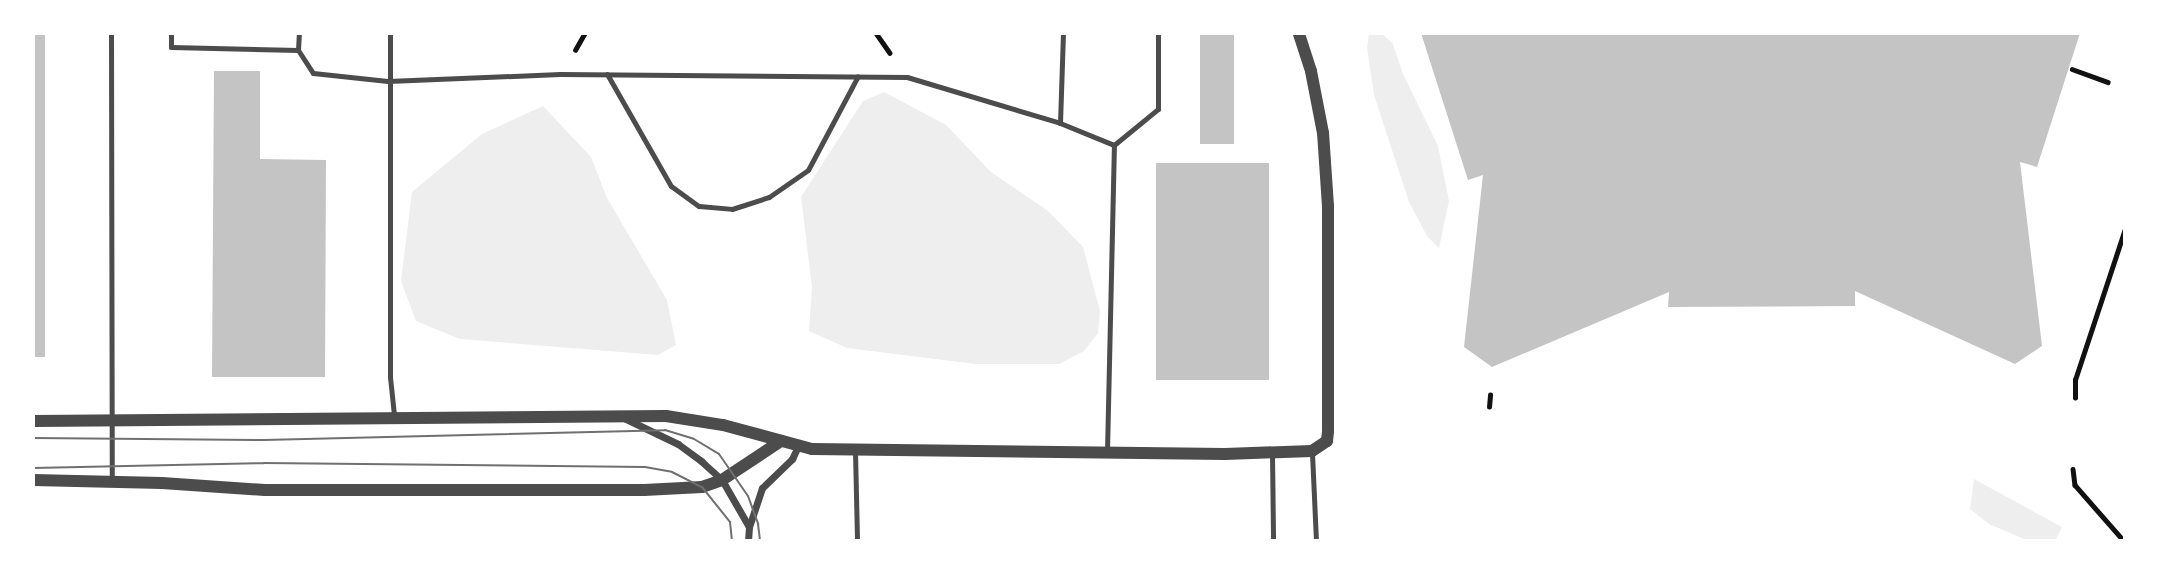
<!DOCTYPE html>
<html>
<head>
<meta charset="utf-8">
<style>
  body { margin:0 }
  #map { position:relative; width:2158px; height:574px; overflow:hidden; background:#fff; font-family:"Nunito Sans",sans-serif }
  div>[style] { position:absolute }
  .green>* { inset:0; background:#eee }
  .building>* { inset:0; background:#c4c4c4; transform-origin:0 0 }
  .path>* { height:4.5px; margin:-2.25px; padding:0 2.25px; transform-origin:2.25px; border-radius:2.25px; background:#111 }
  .service>* { height:5px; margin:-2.5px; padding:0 2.5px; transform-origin:2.5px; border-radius:2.5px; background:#4c4c4c }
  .minor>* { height:7px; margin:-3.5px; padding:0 3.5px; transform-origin:3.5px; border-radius:3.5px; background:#4c4c4c }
  .tertiary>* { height:12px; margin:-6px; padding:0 6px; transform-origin:6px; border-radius:6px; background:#4c4c4c }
  .tram>* { height:2px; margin:-1px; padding:0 1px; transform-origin:1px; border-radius:1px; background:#707070 }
  span { translate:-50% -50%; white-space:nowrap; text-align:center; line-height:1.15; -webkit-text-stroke:6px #fff; paint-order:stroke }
  .frame { position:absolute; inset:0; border:35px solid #fff; pointer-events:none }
</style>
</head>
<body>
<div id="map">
  <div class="green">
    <i style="clip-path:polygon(1369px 33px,1381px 33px,1393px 44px,1403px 74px,1438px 146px,1449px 201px,1439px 248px,1427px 236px,1409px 202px,1374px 95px,1367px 48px)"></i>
    <i style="clip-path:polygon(884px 92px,946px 125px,991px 172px,1048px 211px,1083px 247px,1100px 311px,1098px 333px,1084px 351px,1059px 364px,976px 364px,847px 348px,809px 331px,812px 287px,801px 197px,863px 101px)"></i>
    <i style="clip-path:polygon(543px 106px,591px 157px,607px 198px,667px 300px,676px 345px,658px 355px,460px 339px,416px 321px,401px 281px,412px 192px,482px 134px)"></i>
    <i style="clip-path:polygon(1974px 479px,2062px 527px,2055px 541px,2029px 541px,1989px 524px,1970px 509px)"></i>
  </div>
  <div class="building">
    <i style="left:33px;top:33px;width:12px;height:324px"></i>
    <i style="left:1200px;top:33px;width:34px;height:111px"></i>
    <i style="clip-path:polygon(1421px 33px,2080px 33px,2037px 167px,2020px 162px,2042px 346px,2015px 364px,1855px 291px,1855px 306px,1668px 307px,1669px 292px,1492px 367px,1464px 347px,1483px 175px,1468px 180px)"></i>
    <i style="clip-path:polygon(214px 71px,260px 71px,260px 159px,326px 160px,325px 377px,212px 377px)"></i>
    <i style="left:1156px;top:163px;width:113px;height:217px"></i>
  </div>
  <div class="path">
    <i style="left:876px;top:33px;width:24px;rotate:55deg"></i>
    <i style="left:575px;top:50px;width:20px;rotate:-60deg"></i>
    <i style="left:2072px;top:69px;width:38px;rotate:20deg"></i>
    <i style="left:2075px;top:398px;width:18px;rotate:-90deg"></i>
    <i style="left:2075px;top:380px;width:159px;rotate:-71.7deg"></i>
    <i style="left:1489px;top:407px;width:12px;rotate:-85deg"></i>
    <i style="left:2073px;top:469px;width:16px;rotate:83deg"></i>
    <i style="left:2075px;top:485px;width:74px;rotate:48.8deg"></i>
  </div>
  <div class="service">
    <i style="left:111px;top:33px;width:449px;rotate:89.9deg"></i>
    <i style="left:171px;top:33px;width:14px;rotate:90deg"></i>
    <i style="left:171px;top:47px;width:127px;rotate:1.4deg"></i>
    <i style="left:298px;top:50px;width:17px;rotate:-87deg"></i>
    <i style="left:390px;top:33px;width:344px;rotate:90deg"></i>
    <i style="left:390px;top:377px;width:39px;rotate:84deg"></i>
    <i style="left:298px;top:50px;width:27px;rotate:57deg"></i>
    <i style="left:313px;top:73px;width:75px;rotate:6.1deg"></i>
    <i style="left:388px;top:81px;width:172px;rotate:-2.3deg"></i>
    <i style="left:560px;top:74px;width:347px;rotate:0.5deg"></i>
    <i style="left:907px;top:77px;width:160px;rotate:16.7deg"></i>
    <i style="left:1060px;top:123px;width:90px;rotate:-88.1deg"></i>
    <i style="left:607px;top:74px;width:129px;rotate:60.3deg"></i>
    <i style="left:671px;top:186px;width:34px;rotate:36deg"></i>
    <i style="left:699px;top:206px;width:33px;rotate:5deg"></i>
    <i style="left:732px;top:209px;width:39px;rotate:-18deg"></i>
    <i style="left:769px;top:197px;width:47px;rotate:-34.7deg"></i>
    <i style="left:808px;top:170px;width:106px;rotate:-62deg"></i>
    <i style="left:1060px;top:123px;width:58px;rotate:22.2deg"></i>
    <i style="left:855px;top:451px;width:90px;rotate:88.7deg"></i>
    <i style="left:1107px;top:451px;width:306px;rotate:-88.7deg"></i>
    <i style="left:1114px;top:145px;width:57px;rotate:-39.3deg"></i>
    <i style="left:1158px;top:109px;width:76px;rotate:-90deg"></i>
    <i style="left:1272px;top:453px;width:88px;rotate:89.3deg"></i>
    <i style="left:1312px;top:453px;width:88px;rotate:87.4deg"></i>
  </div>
  <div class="minor">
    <i style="left:624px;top:418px;width:60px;rotate:25.7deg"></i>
    <i style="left:678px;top:444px;width:29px;rotate:36deg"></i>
    <i style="left:701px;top:461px;width:28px;rotate:42deg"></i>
    <i style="left:722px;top:480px;width:54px;rotate:60.1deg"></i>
    <i style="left:748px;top:541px;width:14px;rotate:-86deg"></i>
    <i style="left:749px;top:527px;width:41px;rotate:-71.6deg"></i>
    <i style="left:762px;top:488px;width:42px;rotate:-44deg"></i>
    <i style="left:792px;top:459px;width:14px;rotate:-65deg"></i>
  </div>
  <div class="tertiary">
    <i style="left:33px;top:421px;width:633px;rotate:-0.45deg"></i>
    <i style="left:666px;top:416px;width:58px;rotate:9deg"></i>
    <i style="left:723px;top:425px;width:92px;rotate:15.1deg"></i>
    <i style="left:812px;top:449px;width:413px;rotate:0.7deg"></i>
    <i style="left:1225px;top:454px;width:87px;rotate:-2deg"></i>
    <i style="left:1312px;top:451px;width:18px;rotate:-34deg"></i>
    <i style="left:1327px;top:441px;width:10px;rotate:-84deg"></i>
    <i style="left:1328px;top:431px;width:225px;rotate:-90deg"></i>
    <i style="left:1328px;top:206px;width:73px;rotate:-93.9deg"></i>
    <i style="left:1323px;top:133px;width:63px;rotate:-101deg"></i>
    <i style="left:1311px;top:71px;width:40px;rotate:-108deg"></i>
    <i style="left:33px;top:480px;width:129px;rotate:1.3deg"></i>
    <i style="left:162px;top:483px;width:103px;rotate:3.9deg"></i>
    <i style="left:265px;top:490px;width:379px"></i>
    <i style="left:644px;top:490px;width:58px;rotate:-3deg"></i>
    <i style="left:702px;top:487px;width:21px;rotate:-19deg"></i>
    <i style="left:722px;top:480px;width:71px;rotate:-33.5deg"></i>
  </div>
  <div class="tram">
    <i style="left:33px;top:438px;width:231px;rotate:0.5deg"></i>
    <i style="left:264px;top:440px;width:401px;rotate:-1.4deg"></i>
    <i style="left:665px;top:430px;width:30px;rotate:17deg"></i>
    <i style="left:694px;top:439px;width:29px;rotate:31deg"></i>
    <i style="left:719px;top:454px;width:51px;rotate:55.4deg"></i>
    <i style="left:748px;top:496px;width:30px;rotate:70deg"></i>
    <i style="left:758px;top:524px;width:17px;rotate:83deg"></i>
    <i style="left:33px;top:468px;width:231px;rotate:-1.2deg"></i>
    <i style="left:264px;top:463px;width:381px;rotate:0.6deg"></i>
    <i style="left:645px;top:467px;width:27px;rotate:10deg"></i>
    <i style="left:672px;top:472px;width:34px;rotate:27deg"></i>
    <i style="left:702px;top:487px;width:45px;rotate:51.3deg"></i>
    <i style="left:730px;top:522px;width:19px;rotate:84deg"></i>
  </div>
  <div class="frame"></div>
</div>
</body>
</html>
